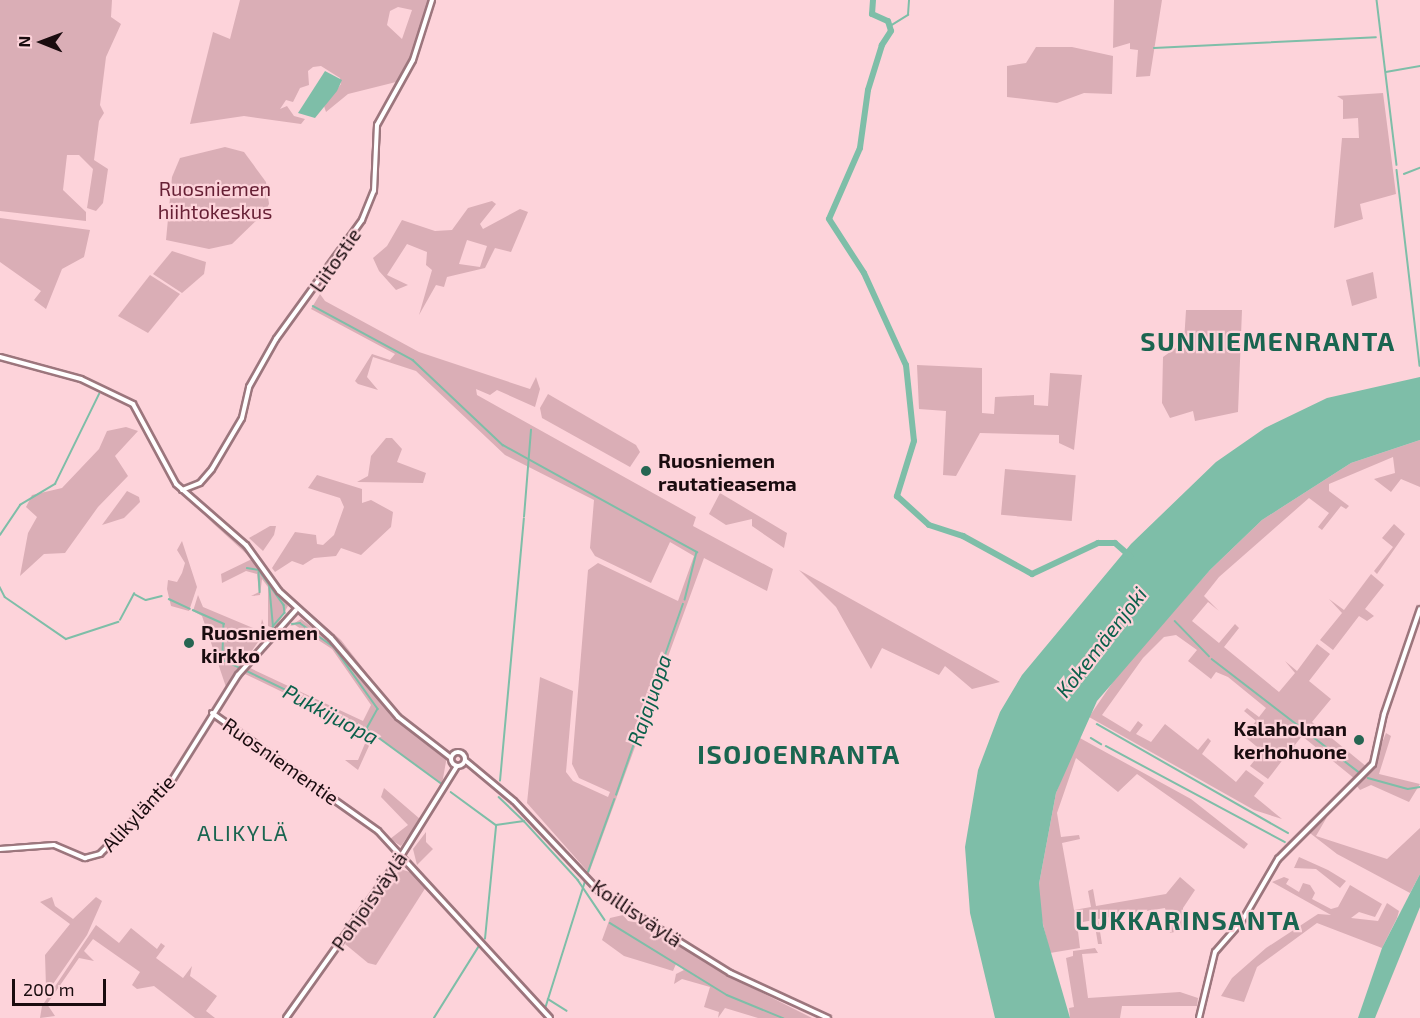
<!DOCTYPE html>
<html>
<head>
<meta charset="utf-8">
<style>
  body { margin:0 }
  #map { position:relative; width:1420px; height:1018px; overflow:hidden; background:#fdd3da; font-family:"Exo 2",sans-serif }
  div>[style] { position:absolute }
  .green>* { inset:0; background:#daaeb6; transform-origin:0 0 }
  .water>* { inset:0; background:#7ebea8 }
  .stream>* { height:1.5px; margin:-0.75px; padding:0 0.75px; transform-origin:0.75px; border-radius:0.75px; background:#7ebea8 }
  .river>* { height:6px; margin:-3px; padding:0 3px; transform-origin:3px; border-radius:3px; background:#7ebea8 }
  .roads { filter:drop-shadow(2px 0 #9c767d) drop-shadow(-2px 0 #9c767d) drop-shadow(0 2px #9c767d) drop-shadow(0 -2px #9c767d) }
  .secondary>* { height:4px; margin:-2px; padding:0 2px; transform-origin:2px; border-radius:2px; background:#fff }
  .secondary>.ring { margin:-2px; padding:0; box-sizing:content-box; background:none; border:4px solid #fff; border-radius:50% }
  .dots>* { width:16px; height:16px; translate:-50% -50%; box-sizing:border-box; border:3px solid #fdd3da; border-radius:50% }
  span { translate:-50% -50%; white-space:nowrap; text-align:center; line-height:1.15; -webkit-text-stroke:4.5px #fdd3da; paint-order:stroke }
  .park-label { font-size:20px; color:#661f34 }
  .street-label { font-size:20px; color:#1a0c0f }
  .poi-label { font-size:20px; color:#1a0c0f; font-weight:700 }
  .left { translate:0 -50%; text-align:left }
  .right { translate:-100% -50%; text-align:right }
  .water-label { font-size:21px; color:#0b604b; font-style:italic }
  .quarter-label { font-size:22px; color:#1a6550; letter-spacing:1.5px }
  .district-label { font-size:26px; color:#1a6550; font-weight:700; letter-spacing:1.5px }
  .north { position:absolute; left:12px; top:12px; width:60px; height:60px; -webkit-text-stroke:4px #fdd3da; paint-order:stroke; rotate:271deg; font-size:16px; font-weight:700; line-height:24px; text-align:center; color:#1a0c0f }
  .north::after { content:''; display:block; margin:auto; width:21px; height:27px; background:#1a0c0f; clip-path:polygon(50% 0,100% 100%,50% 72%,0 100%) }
  .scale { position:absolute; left:12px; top:979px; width:94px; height:27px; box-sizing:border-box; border:3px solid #1a0c0f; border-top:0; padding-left:8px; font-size:18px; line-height:21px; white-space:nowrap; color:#1a0c0f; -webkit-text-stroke:4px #fdd3da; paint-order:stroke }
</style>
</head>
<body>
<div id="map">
  <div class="green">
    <i style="clip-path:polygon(0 0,112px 0,111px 17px,121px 24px,106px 57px,100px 105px,104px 113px,99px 121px,94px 160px,108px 169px,103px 203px,96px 211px,87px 208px,93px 169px,79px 155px,67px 155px,63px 190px,86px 212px,86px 221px,0 211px)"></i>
    <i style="clip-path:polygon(evenodd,240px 0,429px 0,413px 52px,396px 82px,348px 94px,326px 112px,324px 106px,341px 84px,340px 78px,321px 66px,313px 67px,308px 71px,309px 85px,300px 88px,293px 102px,286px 100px,280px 109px,287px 106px,294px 116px,305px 119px,301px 124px,244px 116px,190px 124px,213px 32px,230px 39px,240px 0,398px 7px,412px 10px,402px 39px,387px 25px,390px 11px,398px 7px)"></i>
    <i style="clip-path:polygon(1114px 0,1162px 0,1150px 76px,1136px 77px,1138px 50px,1130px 49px,1130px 43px,1113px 48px)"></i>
    <i style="clip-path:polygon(1036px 47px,1072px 47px,1113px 56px,1112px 94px,1084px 93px,1057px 103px,1007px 97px,1007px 66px,1026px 63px)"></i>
    <i style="clip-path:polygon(1383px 93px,1396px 194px,1360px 204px,1363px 219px,1334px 228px,1342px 138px,1359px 138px,1358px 118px,1343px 119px,1343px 100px,1337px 96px)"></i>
    <i style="clip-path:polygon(225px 147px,244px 152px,266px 182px,269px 204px,265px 212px,232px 244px,209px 249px,166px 240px,172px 177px,180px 158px)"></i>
    <i style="clip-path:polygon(evenodd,492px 201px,496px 204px,480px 224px,483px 229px,520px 209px,528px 212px,511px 252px,495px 248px,485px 268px,447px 277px,444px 287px,436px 285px,419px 315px,432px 270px,426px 265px,427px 252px,407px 244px,387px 275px,408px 285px,396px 290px,379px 271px,373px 258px,387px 246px,402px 220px,435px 231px,452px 230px,468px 208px,492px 201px,467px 240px,487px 246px,480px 267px,459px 264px,467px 240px)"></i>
    <i style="clip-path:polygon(0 218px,90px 230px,84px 257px,62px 269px,46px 309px,34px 300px,41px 291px,0 262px)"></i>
    <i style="clip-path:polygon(172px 251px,206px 262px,204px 274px,182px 293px,153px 274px)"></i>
    <i style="clip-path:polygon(1373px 272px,1377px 298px,1352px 306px,1346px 280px)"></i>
    <i style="clip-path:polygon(150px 275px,180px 294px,148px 333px,118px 316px)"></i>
    <i style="clip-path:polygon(320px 294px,325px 301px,419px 352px,530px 389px,536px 377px,540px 389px,535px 407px,497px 390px,490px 395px,476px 389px,477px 395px,696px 517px,693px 526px,773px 569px,767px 591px,704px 558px,589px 873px,527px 803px,540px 677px,573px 691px,566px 772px,573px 781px,608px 797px,610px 792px,579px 778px,572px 764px,588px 570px,598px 563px,678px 601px,694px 556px,670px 542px,651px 583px,595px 556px,590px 548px,594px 500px,505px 455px,416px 371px,373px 357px,367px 377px,378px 390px,358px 384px,355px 381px,372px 354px,390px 360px,395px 354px,311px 309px)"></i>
    <i style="clip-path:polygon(1186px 310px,1242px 310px,1238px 412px,1195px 421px,1193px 411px,1170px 418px,1162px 403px,1163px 357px,1184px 342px)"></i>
    <i style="clip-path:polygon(917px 365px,982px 368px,982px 413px,994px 414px,995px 397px,1034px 395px,1034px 405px,1048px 406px,1050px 373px,1082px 375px,1074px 450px,1059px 443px,1059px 435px,980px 433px,956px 476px,943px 475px,946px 411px,919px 409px)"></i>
    <i style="clip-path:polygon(548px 394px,636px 445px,640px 452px,630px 467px,542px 418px,540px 408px)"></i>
    <i style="clip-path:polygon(126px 427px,138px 431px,115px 456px,128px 476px,98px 507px,65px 553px,44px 554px,20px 576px,28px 533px,37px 517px,26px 507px,32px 495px,62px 488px,99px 449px,107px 431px)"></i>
    <i style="clip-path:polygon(386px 438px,392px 438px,402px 449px,397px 462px,426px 473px,423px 483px,357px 482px,368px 476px,371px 456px)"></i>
    <i style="clip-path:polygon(1420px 440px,1420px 487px,1401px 479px,1391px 492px,1374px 479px,1395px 473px,1393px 457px,1329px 484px,1329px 491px,1349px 506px,1346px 509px,1341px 506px,1322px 530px,1318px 527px,1329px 513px,1309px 498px,1219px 577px,1204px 596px,1219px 611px,1208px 602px,1192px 621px,1219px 643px,1235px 624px,1239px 628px,1224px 647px,1279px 692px,1295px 673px,1285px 661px,1297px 671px,1317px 644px,1330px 654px,1309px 681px,1331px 699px,1312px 722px,1367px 767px,1355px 779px,1302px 736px,1294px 746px,1306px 756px,1291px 749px,1268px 779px,1250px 766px,1262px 751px,1244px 736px,1256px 721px,1244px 711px,1247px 708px,1259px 717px,1266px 708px,1228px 677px,1216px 672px,1211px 679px,1188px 661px,1197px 650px,1176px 635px,1164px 637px,1143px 658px,1102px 715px,1130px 732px,1138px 721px,1143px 725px,1136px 734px,1151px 742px,1165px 724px,1198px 750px,1208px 738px,1211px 741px,1202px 754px,1236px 782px,1246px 770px,1264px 783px,1254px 796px,1282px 819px,1254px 810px,1089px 717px,1119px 673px,1210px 570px,1262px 520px,1351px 463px)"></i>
    <i style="left:1005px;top:469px;width:71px;height:46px;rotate:5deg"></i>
    <i style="clip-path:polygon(317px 475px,362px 489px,362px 503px,371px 500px,393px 512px,391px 527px,361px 555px,341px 548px,336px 556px,314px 558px,303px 565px,292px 561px,275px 572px,272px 568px,295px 532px,316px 535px,317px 544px,323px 545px,334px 535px,344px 507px,340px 498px,308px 488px)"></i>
    <i style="clip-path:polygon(127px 491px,139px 497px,140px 502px,124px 518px,102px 525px)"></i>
    <i style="clip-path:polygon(720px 493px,787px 533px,784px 548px,752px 526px,752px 519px,726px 525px,709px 514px)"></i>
    <i style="clip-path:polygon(206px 517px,248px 550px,288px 606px,275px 629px,268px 626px,268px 587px,262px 579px,260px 595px,251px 596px,259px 592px,257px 574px,246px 571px,222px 583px,221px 574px,252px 559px)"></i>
    <i style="clip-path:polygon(1394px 524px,1405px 534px,1377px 574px,1374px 571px,1393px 547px,1382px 538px)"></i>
    <i style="clip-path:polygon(270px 526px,276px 526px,274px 535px,263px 551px,249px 538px)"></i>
    <i style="clip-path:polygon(182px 541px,197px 587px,189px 611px,171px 606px,167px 589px,168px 580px,177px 582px,182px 573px,185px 563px,177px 550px)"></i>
    <i style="clip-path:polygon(799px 570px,1000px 682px,972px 689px,945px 666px,939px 675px,882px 648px,871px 669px,836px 607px)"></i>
    <i style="clip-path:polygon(1371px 574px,1384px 585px,1365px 609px,1374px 616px,1367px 621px,1359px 616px,1333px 650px,1320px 640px,1342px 613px,1329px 599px,1344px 610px)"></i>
    <i style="clip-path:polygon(198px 595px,203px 607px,260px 631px,262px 619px,266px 631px,226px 687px,202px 616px,193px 611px)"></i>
    <i style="clip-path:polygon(308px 611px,341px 640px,398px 713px,428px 737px,398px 716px)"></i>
    <i style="clip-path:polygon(301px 619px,338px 647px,400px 723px,447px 756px,442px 784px,374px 735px,358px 770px,345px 760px,358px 760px,369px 734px,245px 674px,250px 668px,363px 721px,371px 705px,332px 649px,295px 625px,290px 626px)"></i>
    <i style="clip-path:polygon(1386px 733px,1391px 736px,1379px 774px,1420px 784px,1409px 802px,1371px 785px,1360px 790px,1356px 785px,1372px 768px)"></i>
    <i style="clip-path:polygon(1078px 737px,1191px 799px,1248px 844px,1244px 849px,1137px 774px,1118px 792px,1076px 758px,1057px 813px,1061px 837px,1079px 835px,1080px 839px,1062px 843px,1074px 910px,1091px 907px,1088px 891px,1093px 889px,1096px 906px,1166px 894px,1180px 877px,1195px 890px,1183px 908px,1183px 930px,1170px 933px,1165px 908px,1098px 919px,1102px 944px,1098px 944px,1094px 920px,1077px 923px,1080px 948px,1050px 953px,1038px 904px,1039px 884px,1056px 793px)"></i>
    <i style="clip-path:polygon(384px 788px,420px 819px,401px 846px,390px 839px,408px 825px,381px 797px)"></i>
    <i style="clip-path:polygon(1327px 817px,1316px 836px,1387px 859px,1420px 828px,1420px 874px,1410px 893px,1337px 854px,1306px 830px)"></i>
    <i style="clip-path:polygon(426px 832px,426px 842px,433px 849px,417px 865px,413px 849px)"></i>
    <i style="clip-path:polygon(1299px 857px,1328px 870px,1346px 881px,1340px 888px,1316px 869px,1294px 868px)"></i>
    <i style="clip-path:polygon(400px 869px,413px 873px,426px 887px,376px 965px,368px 963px,345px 944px)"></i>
    <i style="clip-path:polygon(1284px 877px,1289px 879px,1286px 884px,1299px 892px,1303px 883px,1310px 885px,1315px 893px,1312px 899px,1331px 909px,1338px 907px,1350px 885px,1382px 904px,1375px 917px,1359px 912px,1351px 918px,1378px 921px,1387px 903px,1399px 911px,1397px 918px,1382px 948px,1317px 923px,1257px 967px,1244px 1002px,1221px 996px,1232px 978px,1266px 948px,1318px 914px,1331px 915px,1272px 882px)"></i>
    <i style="clip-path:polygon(52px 897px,55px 906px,73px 919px,96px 897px,102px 901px,87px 935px,51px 987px,46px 987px,45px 955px,70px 924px,40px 902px)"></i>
    <i style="clip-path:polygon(623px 915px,628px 921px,647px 924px,735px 979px,812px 1018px,758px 1018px,725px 1008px,718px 1018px,719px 1012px,704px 1007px,710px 987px,682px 979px,674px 984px,676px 974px,684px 970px,676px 964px,673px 971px,624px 956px,602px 940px,610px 918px)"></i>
    <i style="clip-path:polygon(96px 925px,119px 943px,131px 928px,157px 949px,161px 943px,165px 946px,156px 958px,183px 978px,192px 966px,190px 976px,217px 996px,206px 1011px,215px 1018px,195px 1018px,154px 986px,137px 989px,132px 985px,140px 972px,93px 939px,84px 951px,94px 961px,79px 958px,47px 1004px,55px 1016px,40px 1018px,42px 1006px)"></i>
    <i style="clip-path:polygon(1095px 948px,1098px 953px,1082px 954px,1088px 998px,1180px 992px,1198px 998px,1197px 1006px,1122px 1006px,1120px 1018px,1070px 1018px,1069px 1008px,1074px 1007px,1066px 958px,1073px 956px,1073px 951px)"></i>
  </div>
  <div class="water">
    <i style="clip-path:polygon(325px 71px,342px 80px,337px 91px,315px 118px,298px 113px)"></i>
    <i style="clip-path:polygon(1420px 377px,1420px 440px,1351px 463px,1262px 520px,1210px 570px,1097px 701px,1056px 793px,1039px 884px,1043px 925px,1070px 1018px,995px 1018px,970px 913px,965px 847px,978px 770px,1000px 712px,1022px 675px,1131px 544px,1216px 462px,1265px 428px,1327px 398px)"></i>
    <i style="clip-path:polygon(1420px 874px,1420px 907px,1375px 1018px,1358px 1018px,1382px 948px)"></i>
  </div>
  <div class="stream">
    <i style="left:1377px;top:0;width:166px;rotate:83.1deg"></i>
    <i style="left:892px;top:25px;width:19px;rotate:-32deg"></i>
    <i style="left:908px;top:15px;width:15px;rotate:-86deg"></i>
    <i style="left:1154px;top:48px;width:222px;rotate:-2.8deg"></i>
    <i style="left:1386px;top:72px;width:35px;rotate:-10deg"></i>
    <i style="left:1397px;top:170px;width:197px;rotate:83.3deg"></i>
    <i style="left:1404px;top:174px;width:17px;rotate:-21deg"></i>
    <i style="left:313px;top:306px;width:114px;rotate:28.4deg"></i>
    <i style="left:413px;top:360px;width:124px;rotate:43.4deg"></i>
    <i style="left:503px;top:445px;width:222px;rotate:28.9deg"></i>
    <i style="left:697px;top:552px;width:49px;rotate:104deg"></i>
    <i style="left:524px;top:517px;width:87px;rotate:-85.4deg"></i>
    <i style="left:0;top:535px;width:36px;rotate:-56deg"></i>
    <i style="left:20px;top:505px;width:41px;rotate:-31deg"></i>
    <i style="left:55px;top:484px;width:100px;rotate:-63.9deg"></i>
    <i style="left:247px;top:568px;width:12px;rotate:9deg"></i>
    <i style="left:259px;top:570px;width:43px;rotate:54.5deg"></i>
    <i style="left:284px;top:605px;width:8px;rotate:83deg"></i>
    <i style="left:285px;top:613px;width:18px;rotate:131deg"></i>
    <i style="left:273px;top:627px;width:43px;rotate:-95.3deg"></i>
    <i style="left:259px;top:572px;width:20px;rotate:87deg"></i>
    <i style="left:0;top:587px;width:11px;rotate:63deg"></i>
    <i style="left:5px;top:597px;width:74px;rotate:34.5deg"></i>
    <i style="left:66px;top:639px;width:55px;rotate:-18.1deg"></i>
    <i style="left:169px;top:599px;width:23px;rotate:25deg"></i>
    <i style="left:193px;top:610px;width:34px;rotate:24deg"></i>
    <i style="left:224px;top:624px;width:36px;rotate:92deg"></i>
    <i style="left:223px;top:660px;width:19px;rotate:25deg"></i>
    <i style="left:120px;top:620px;width:30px;rotate:-62deg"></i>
    <i style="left:134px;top:594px;width:13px;rotate:27deg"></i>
    <i style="left:146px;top:600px;width:16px;rotate:-14deg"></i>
    <i style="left:1175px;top:621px;width:49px;rotate:45.8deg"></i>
    <i style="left:292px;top:624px;width:8px;rotate:-7deg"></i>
    <i style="left:300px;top:623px;width:42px;rotate:35.2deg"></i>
    <i style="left:334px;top:647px;width:76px;rotate:54.6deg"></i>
    <i style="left:378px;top:709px;width:23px;rotate:119deg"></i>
    <i style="left:1212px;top:659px;width:187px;rotate:37.6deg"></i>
    <i style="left:247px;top:671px;width:133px;rotate:25.8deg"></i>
    <i style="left:367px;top:729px;width:93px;rotate:36.3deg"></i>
    <i style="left:1097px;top:724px;width:220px;rotate:29.7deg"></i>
    <i style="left:1282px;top:737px;width:20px;rotate:-37deg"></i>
    <i style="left:1091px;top:738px;width:12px;rotate:31deg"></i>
    <i style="left:1106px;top:746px;width:203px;rotate:28.2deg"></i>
    <i style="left:1368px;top:778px;width:41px;rotate:15.4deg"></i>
    <i style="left:1408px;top:789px;width:12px;rotate:-9deg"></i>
    <i style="left:500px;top:781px;width:263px;rotate:-84.8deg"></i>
    <i style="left:451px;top:792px;width:56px;rotate:36.3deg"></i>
    <i style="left:496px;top:825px;width:28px;rotate:-8deg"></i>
    <i style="left:524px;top:821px;width:80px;rotate:47.5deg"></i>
    <i style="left:578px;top:880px;width:48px;rotate:56deg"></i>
    <i style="left:616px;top:795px;width:202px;rotate:-70.7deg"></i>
    <i style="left:499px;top:797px;width:35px;rotate:44deg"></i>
    <i style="left:588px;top:872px;width:77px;rotate:-70.1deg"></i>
    <i style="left:610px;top:923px;width:137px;rotate:31.6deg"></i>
    <i style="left:727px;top:995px;width:61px;rotate:22.3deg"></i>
    <i style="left:485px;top:939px;width:114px;rotate:-84.4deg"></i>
    <i style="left:548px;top:999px;width:22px;rotate:32deg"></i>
    <i style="left:545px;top:1009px;width:134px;rotate:-72.6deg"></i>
    <i style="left:434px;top:1018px;width:85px;rotate:-58deg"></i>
  </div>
  <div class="river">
    <i style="left:873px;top:0;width:14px;rotate:94deg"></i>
    <i style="left:872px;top:14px;width:17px;rotate:24deg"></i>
    <i style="left:888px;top:21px;width:10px;rotate:73deg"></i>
    <i style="left:891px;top:31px;width:17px;rotate:123deg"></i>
    <i style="left:882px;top:45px;width:47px;rotate:107.3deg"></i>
    <i style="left:868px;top:90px;width:59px;rotate:97.9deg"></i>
    <i style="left:860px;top:148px;width:77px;rotate:113.6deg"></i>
    <i style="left:829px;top:219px;width:64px;rotate:57.1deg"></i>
    <i style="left:864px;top:273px;width:101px;rotate:65.5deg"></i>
    <i style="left:906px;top:365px;width:76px;rotate:84deg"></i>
    <i style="left:914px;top:441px;width:58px;rotate:107.2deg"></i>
    <i style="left:897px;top:496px;width:43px;rotate:42.2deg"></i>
    <i style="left:929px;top:525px;width:36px;rotate:18deg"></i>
    <i style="left:963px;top:536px;width:79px;rotate:28.8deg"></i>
    <i style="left:1032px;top:574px;width:73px;rotate:-25.2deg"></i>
    <i style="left:1098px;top:543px;width:17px"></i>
    <i style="left:1115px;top:543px;width:20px;rotate:41deg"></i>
  </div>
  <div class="roads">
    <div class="secondary">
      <i style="left:0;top:357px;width:84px;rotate:15.2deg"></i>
      <i style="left:81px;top:379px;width:58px;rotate:25.7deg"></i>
      <i style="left:133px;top:404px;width:91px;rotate:61.7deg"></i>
      <i style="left:176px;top:484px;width:93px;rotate:41.1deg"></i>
      <i style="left:246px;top:545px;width:57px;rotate:54.3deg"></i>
      <i style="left:279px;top:591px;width:70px;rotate:42.1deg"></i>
      <i style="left:331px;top:638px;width:104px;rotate:49.7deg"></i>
      <i style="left:398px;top:717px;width:67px;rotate:37.7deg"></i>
      <i style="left:182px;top:490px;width:19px;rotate:-21deg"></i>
      <i style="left:200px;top:483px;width:18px;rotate:-49deg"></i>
      <i style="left:212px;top:469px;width:59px;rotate:-59.5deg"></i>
      <i style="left:242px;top:418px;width:32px;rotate:-77deg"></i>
      <i style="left:249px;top:387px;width:55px;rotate:-60.6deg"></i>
      <i style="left:276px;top:339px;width:147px;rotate:-54.1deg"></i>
      <i style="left:362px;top:220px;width:31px;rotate:-68deg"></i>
      <i style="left:374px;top:191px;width:66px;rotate:-87.4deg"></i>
      <i style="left:377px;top:125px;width:74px;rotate:-61deg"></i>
      <i style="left:413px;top:60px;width:63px;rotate:-72.4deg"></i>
      <i style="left:212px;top:713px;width:204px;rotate:35.4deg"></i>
      <i style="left:378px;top:831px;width:254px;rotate:47.4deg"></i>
      <i class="ring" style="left:451px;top:752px;width:10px;height:10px"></i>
      <i style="left:466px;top:761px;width:62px;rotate:39.8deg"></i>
      <i style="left:514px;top:801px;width:125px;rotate:46.6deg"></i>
      <i style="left:600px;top:892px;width:153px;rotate:31.9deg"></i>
      <i style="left:730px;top:973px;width:108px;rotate:24.7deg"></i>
      <i style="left:0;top:849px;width:54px;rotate:-4.2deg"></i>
      <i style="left:54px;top:845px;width:34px;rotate:23deg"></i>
      <i style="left:85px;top:858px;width:16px;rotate:-15deg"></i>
      <i style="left:100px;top:854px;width:98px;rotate:-45deg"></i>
      <i style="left:169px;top:785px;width:130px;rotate:-57.9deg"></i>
      <i style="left:238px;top:675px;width:87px;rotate:-48.3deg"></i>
      <i style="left:286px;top:1018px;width:199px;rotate:-54.6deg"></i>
      <i style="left:401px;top:856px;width:106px;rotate:-58.1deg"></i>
      <i style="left:1199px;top:1018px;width:68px;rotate:-76.4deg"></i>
      <i style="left:1215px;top:952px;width:41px;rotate:-48.9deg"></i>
      <i style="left:1242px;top:921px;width:72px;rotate:-59.9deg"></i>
      <i style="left:1278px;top:859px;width:134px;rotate:-45deg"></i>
      <i style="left:1373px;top:764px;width:51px;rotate:-77.6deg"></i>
      <i style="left:1384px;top:714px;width:111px;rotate:-71.1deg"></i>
    </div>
  </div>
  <div class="dots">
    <i style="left:646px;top:471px;background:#266552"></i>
    <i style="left:189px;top:643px;background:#266552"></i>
    <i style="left:1359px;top:740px;background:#266552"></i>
  </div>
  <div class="park-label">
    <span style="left:215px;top:200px">Ruosniemen<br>hiihtokeskus</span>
  </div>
  <div class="street-label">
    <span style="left:335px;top:260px;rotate:-55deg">Liitostie</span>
    <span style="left:281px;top:761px;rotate:35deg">Ruosniementie</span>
    <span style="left:138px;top:813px;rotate:-47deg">Alikyläntie</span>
    <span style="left:369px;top:901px;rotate:-55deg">Pohjoisväylä</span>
    <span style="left:637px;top:913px;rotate:34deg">Koillisväylä</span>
  </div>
  <div class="poi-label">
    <span class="left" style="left:658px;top:472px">Ruosniemen<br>rautatieasema</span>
    <span class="left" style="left:201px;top:644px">Ruosniemen<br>kirkko</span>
    <span class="right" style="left:1347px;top:740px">Kalaholman<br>kerhohuone</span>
  </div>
  <div class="water-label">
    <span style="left:1101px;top:642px;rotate:-52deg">Kokemäenjoki</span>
    <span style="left:649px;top:700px;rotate:-71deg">Rajajuopa</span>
    <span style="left:331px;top:714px;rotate:28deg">Pukkijuopa</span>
  </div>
  <div class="quarter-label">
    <span style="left:243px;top:833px">ALIKYLÄ</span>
  </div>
  <div class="district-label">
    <span style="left:1268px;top:341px">SUNNIEMENRANTA</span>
    <span style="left:799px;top:754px">ISOJOENRANTA</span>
    <span style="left:1188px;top:920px">LUKKARINSANTA</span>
  </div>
  <div class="north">N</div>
  <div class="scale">200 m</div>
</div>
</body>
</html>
